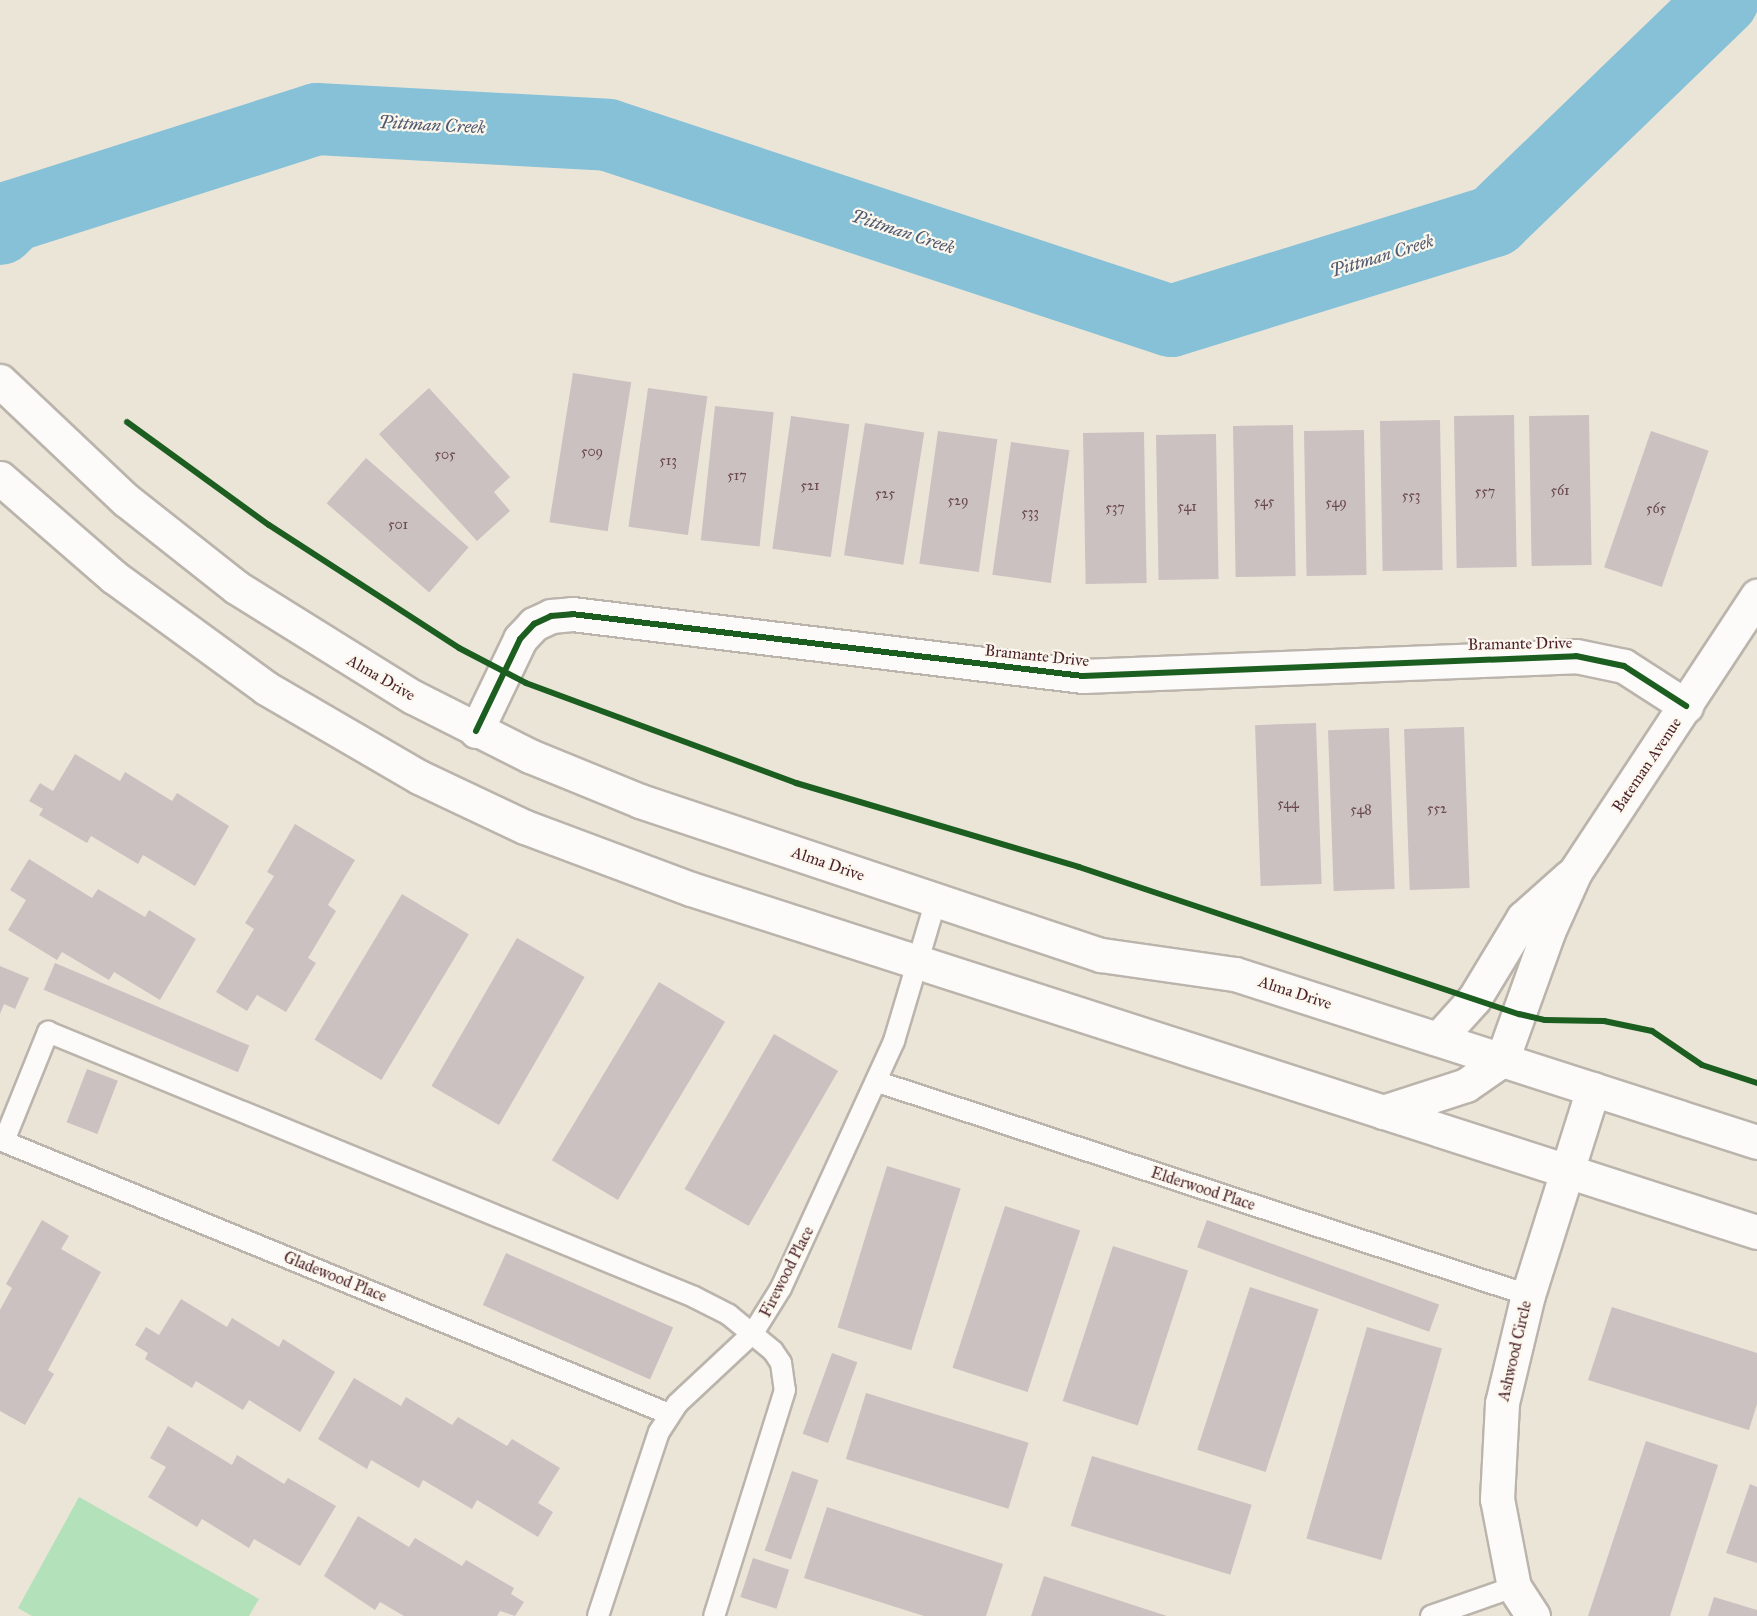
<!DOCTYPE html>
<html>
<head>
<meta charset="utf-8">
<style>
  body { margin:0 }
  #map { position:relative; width:1757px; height:1616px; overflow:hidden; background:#ebe5d8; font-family:"IM FELL Great Primer",serif }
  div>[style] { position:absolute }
  .green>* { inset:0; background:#b3e1ba }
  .river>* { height:72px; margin:-36px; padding:0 36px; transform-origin:36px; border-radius:36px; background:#86c1d8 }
  .building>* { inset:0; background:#cbc1c1; transform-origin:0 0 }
  .roads { filter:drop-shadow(2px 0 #bbb4ac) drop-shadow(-2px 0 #bbb4ac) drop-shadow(0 2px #bbb4ac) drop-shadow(0 -2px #bbb4ac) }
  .lane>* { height:20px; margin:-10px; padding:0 10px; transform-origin:10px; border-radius:10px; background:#fcfbf9 }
  .street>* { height:33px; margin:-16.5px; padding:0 16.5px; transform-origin:16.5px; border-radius:16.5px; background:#fcfbf9 }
  .secondary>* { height:33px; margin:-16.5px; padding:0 16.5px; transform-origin:16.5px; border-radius:16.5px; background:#fcfbf9 }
  .cycleway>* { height:6px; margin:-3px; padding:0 3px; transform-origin:3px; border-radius:3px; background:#1b5e20 }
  span { translate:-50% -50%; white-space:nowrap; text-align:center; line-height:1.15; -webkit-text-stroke:4.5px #fbf7ec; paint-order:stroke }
  .number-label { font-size:14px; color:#6a4850 }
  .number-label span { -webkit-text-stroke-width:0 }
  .street-label { font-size:16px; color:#4a1f2b }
  .water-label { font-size:18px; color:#515970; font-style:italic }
</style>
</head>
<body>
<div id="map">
  <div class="green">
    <i style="clip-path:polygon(79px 1497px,259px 1599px,249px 1616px,32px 1616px,18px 1608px)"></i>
  </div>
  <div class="river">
    <i style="left:0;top:229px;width:18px;rotate:-45deg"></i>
    <i style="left:13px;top:216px;width:319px;rotate:-17.7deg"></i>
    <i style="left:317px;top:119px;width:291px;rotate:3.1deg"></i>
    <i style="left:608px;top:135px;width:593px;rotate:18.28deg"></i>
    <i style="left:1171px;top:321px;width:338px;rotate:-17.2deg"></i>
    <i style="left:1494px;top:221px;width:318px;rotate:-44deg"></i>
  </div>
  <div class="building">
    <i style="left:573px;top:373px;width:59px;height:151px;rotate:9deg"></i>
    <i style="clip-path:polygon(429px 388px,510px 477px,494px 492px,510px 511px,477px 541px,379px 434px)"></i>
    <i style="left:648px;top:388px;width:60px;height:140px;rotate:8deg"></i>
    <i style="left:715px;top:406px;width:59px;height:135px;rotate:6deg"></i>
    <i style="left:1514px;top:415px;width:152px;height:60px;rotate:89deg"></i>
    <i style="left:1589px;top:415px;width:150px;height:60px;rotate:89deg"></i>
    <i style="left:791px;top:416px;width:59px;height:134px;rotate:8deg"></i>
    <i style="left:1440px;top:420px;width:150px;height:60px;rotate:89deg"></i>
    <i style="left:865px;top:423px;width:60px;height:134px;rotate:9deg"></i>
    <i style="left:1293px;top:425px;width:151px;height:60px;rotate:89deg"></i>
    <i style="left:1364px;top:430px;width:145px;height:60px;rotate:89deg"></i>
    <i style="left:938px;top:431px;width:60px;height:134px;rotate:8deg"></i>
    <i style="left:1651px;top:431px;width:61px;height:144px;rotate:19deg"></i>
    <i style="left:1144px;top:432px;width:151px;height:61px;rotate:89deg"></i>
    <i style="left:1216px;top:434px;width:145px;height:60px;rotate:89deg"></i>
    <i style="left:1011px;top:442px;width:59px;height:134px;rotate:8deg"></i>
    <i style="left:366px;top:458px;width:136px;height:60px;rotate:41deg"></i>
    <i style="left:1316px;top:723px;width:161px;height:61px;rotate:88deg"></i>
    <i style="left:1464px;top:727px;width:161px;height:60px;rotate:88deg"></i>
    <i style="left:1389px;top:728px;width:161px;height:61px;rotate:88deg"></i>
    <i style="clip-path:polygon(75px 754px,120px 781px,125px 772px,172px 801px,177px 793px,229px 826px,195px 886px,143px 855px,138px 864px,91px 836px,87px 843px,39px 815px,43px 809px,29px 801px,40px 783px,53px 791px)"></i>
    <i style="clip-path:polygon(295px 824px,355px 860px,328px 905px,336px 911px,308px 958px,316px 963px,286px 1012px,257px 995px,247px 1011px,216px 992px,254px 929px,245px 923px,274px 876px,267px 872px)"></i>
    <i style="clip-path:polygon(29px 859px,92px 898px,98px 889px,145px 917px,149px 910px,196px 939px,160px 1000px,114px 972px,109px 980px,62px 952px,57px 960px,8px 930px,26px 900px,10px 890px)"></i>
    <i style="left:402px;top:894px;width:78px;height:170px;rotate:31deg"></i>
    <i style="left:517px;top:938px;width:78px;height:171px;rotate:30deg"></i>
    <i style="left:55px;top:963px;width:211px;height:29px;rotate:23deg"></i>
    <i style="clip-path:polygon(0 966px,29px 978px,15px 1009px,4px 1004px,0 1014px)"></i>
    <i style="left:659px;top:982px;width:77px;height:208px;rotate:31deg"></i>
    <i style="left:774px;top:1034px;width:74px;height:179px;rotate:30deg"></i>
    <i style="left:87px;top:1069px;width:33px;height:57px;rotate:21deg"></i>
    <i style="left:887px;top:1166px;width:77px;height:169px;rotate:17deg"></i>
    <i style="left:1005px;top:1206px;width:79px;height:170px;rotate:18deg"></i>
    <i style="clip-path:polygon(42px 1220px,69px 1236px,61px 1249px,101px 1272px,48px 1370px,54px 1374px,25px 1425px,0 1411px,0 1310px,12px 1288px,6px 1284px)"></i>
    <i style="left:1207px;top:1220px;width:247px;height:29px;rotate:20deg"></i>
    <i style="left:1113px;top:1246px;width:79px;height:163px;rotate:18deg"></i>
    <i style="left:506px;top:1253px;width:183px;height:57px;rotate:24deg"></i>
    <i style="left:1250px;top:1287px;width:72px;height:171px;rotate:18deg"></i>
    <i style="clip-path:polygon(181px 1299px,227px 1327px,232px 1318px,279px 1347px,283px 1339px,335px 1372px,300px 1432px,249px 1400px,243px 1410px,196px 1381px,192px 1388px,145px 1359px,148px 1353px,135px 1345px,146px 1327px,159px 1335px)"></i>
    <i style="clip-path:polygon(1612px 1307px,1757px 1353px,1757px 1404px,1749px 1430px,1588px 1380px)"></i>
    <i style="left:1367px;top:1327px;width:78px;height:220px;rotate:16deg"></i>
    <i style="left:832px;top:1353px;width:27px;height:86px;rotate:20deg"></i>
    <i style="clip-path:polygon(354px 1378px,401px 1406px,406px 1397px,452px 1425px,458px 1417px,507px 1446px,512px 1439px,560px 1468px,538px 1503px,553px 1512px,538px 1537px,477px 1500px,472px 1509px,423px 1480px,419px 1488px,371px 1460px,367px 1469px,318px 1439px)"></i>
    <i style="left:866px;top:1393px;width:170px;height:69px;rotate:17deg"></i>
    <i style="clip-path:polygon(168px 1426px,232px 1465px,237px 1455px,284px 1484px,288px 1478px,336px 1506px,300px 1566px,254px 1539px,249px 1548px,202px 1519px,197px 1527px,148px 1497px,166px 1467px,150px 1458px)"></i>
    <i style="clip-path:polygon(1646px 1441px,1718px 1465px,1670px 1616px,1588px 1616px)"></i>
    <i style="left:1092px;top:1456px;width:167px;height:73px;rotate:17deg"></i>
    <i style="left:792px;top:1471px;width:28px;height:84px;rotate:19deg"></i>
    <i style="clip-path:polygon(1750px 1484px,1757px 1487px,1757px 1563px,1726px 1553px)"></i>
    <i style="clip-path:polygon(827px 1507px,1003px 1564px,986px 1616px,924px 1616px,804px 1578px)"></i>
    <i style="clip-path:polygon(358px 1516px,409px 1547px,415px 1538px,462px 1566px,466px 1560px,514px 1588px,511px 1594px,524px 1602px,515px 1616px,500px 1611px,497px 1616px,404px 1616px,380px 1602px,375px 1610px,324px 1576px)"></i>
    <i style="left:753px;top:1558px;width:38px;height:41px;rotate:18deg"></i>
    <i style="clip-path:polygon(1044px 1576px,1167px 1616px,1031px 1616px)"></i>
    <i style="clip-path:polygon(1714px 1597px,1757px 1610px,1757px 1616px,1708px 1616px)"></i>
  </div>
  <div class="roads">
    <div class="lane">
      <i style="left:878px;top:1082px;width:684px;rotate:18.14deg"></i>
      <i style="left:0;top:1140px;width:723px;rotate:22.27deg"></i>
      <i style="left:4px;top:1141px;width:118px;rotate:-68deg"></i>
      <i style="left:48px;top:1032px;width:698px;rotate:22.3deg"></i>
      <i style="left:694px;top:1297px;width:39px;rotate:27deg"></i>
      <i style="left:729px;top:1315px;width:57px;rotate:39.3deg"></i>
      <i style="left:773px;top:1351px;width:14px;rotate:56deg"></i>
      <i style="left:781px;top:1363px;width:27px;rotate:82deg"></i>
      <i style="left:785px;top:1390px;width:237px;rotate:107.4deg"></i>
      <i style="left:598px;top:1616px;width:194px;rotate:-71.7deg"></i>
      <i style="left:659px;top:1432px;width:33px;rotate:-57deg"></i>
      <i style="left:677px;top:1404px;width:104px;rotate:-43.1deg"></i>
      <i style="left:753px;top:1333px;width:53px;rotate:-58.1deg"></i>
      <i style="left:781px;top:1288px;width:272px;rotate:-65.4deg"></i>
      <i style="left:894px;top:1041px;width:147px;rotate:-73.4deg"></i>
      <i style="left:1431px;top:1616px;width:88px;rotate:-19.3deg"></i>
    </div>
    <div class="street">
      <i style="left:476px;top:731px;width:102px;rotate:-64.4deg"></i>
      <i style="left:520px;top:639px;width:21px;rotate:-47deg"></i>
      <i style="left:534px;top:624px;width:19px;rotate:-25deg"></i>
      <i style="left:551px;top:616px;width:21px;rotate:-5deg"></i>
      <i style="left:572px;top:614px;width:515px;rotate:6.92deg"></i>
      <i style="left:1083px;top:676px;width:493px;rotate:-2.3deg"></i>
      <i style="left:1576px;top:656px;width:49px;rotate:11.8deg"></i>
      <i style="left:1624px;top:666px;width:74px;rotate:32.8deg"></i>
      <i style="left:1438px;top:1039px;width:54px;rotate:-48deg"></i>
      <i style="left:1474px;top:999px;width:95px;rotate:-58.8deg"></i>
      <i style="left:1523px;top:918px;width:62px;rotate:-41.7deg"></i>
      <i style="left:1502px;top:1060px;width:136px;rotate:-70.2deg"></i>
      <i style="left:1548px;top:932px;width:66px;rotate:-65.8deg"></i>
      <i style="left:1575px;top:872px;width:331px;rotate:-56.6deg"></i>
      <i style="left:1533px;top:1616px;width:35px;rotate:-123deg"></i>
      <i style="left:1514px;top:1587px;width:90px;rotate:-100.9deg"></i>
      <i style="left:1497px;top:1499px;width:96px;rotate:-87deg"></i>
      <i style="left:1502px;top:1403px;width:111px;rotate:-76.5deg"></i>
      <i style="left:1528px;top:1295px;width:216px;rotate:-72.5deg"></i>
    </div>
    <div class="secondary">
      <i style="left:0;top:381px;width:173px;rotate:43.4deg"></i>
      <i style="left:126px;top:500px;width:140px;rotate:38.3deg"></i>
      <i style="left:236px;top:587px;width:208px;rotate:31.9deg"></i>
      <i style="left:413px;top:697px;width:131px;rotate:26.8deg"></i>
      <i style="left:530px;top:756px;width:119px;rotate:22.2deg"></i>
      <i style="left:640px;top:801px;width:486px;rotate:18.5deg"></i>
      <i style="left:1101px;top:955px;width:135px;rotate:8.1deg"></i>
      <i style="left:1235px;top:974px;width:548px;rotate:17.84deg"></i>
      <i style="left:0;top:478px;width:151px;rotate:41deg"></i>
      <i style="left:114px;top:577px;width:188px;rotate:36.1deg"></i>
      <i style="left:266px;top:688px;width:177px;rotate:30.2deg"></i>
      <i style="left:419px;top:777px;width:117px;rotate:25.3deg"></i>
      <i style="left:525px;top:827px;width:177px;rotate:20.5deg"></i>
      <i style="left:691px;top:889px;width:1120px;rotate:17.84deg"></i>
      <i style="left:1383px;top:1112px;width:87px;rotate:-18deg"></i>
      <i style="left:1466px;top:1085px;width:44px;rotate:-34.8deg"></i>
    </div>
  </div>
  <div class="cycleway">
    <i style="left:127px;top:422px;width:175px;rotate:36deg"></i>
    <i style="left:269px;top:525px;width:226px;rotate:32.9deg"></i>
    <i style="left:459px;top:648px;width:76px;rotate:27.6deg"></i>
    <i style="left:526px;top:683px;width:288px;rotate:20.3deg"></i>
    <i style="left:796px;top:783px;width:295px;rotate:16.5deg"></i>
    <i style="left:1079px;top:867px;width:464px;rotate:18.5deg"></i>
    <i style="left:1519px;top:1014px;width:27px;rotate:13deg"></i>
    <i style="left:1545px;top:1020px;width:59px;rotate:1deg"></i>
    <i style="left:1604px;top:1021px;width:49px;rotate:11.8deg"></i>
    <i style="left:1652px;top:1031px;width:60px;rotate:34.2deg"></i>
    <i style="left:1702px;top:1065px;width:58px;rotate:18.1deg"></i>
    <i style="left:476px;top:731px;width:102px;rotate:-64.4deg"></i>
    <i style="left:520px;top:639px;width:21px;rotate:-47deg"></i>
    <i style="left:534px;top:624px;width:19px;rotate:-25deg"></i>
    <i style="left:551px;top:616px;width:21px;rotate:-5deg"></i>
    <i style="left:572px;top:614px;width:515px;rotate:6.92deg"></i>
    <i style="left:1083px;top:676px;width:493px;rotate:-2.3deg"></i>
    <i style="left:1576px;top:656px;width:49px;rotate:11.8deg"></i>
    <i style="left:1624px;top:666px;width:74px;rotate:32.8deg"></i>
  </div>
  <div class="number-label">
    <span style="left:592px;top:452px">509</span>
    <span style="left:445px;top:455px">505</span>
    <span style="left:668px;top:461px">513</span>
    <span style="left:737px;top:476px">517</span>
    <span style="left:810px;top:486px">521</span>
    <span style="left:1560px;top:491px">561</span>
    <span style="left:1485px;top:492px">557</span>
    <span style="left:885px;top:494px">525</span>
    <span style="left:1411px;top:496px">553</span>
    <span style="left:958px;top:501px">529</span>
    <span style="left:1264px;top:502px">545</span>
    <span style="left:1336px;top:503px">549</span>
    <span style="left:1187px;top:507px">541</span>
    <span style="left:1115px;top:508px">537</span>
    <span style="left:1656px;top:509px">565</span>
    <span style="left:1030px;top:513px">533</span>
    <span style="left:398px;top:525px">501</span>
    <span style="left:1288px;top:804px">544</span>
    <span style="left:1437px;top:809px">552</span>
    <span style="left:1361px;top:810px">548</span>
  </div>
  <div class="street-label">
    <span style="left:1520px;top:644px;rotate:-1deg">Bramante Drive</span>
    <span style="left:1037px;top:656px;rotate:6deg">Bramante Drive</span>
    <span style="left:381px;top:678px;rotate:30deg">Alma Drive</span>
    <span style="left:1647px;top:765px;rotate:-56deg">Bateman Avenue</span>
    <span style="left:828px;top:864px;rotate:19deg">Alma Drive</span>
    <span style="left:1295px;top:993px;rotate:18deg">Alma Drive</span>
    <span style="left:1203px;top:1189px;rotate:18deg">Elderwood Place</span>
    <span style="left:787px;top:1272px;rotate:-63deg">Firewood Place</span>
    <span style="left:335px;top:1277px;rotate:22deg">Gladewood Place</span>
    <span style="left:1515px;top:1351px;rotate:-77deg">Ashwood Circle</span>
  </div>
  <div class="water-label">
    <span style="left:432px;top:125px;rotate:3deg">Pittman Creek</span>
    <span style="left:903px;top:232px;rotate:18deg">Pittman Creek</span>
    <span style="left:1382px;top:256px;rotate:-17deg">Pittman Creek</span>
  </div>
</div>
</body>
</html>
